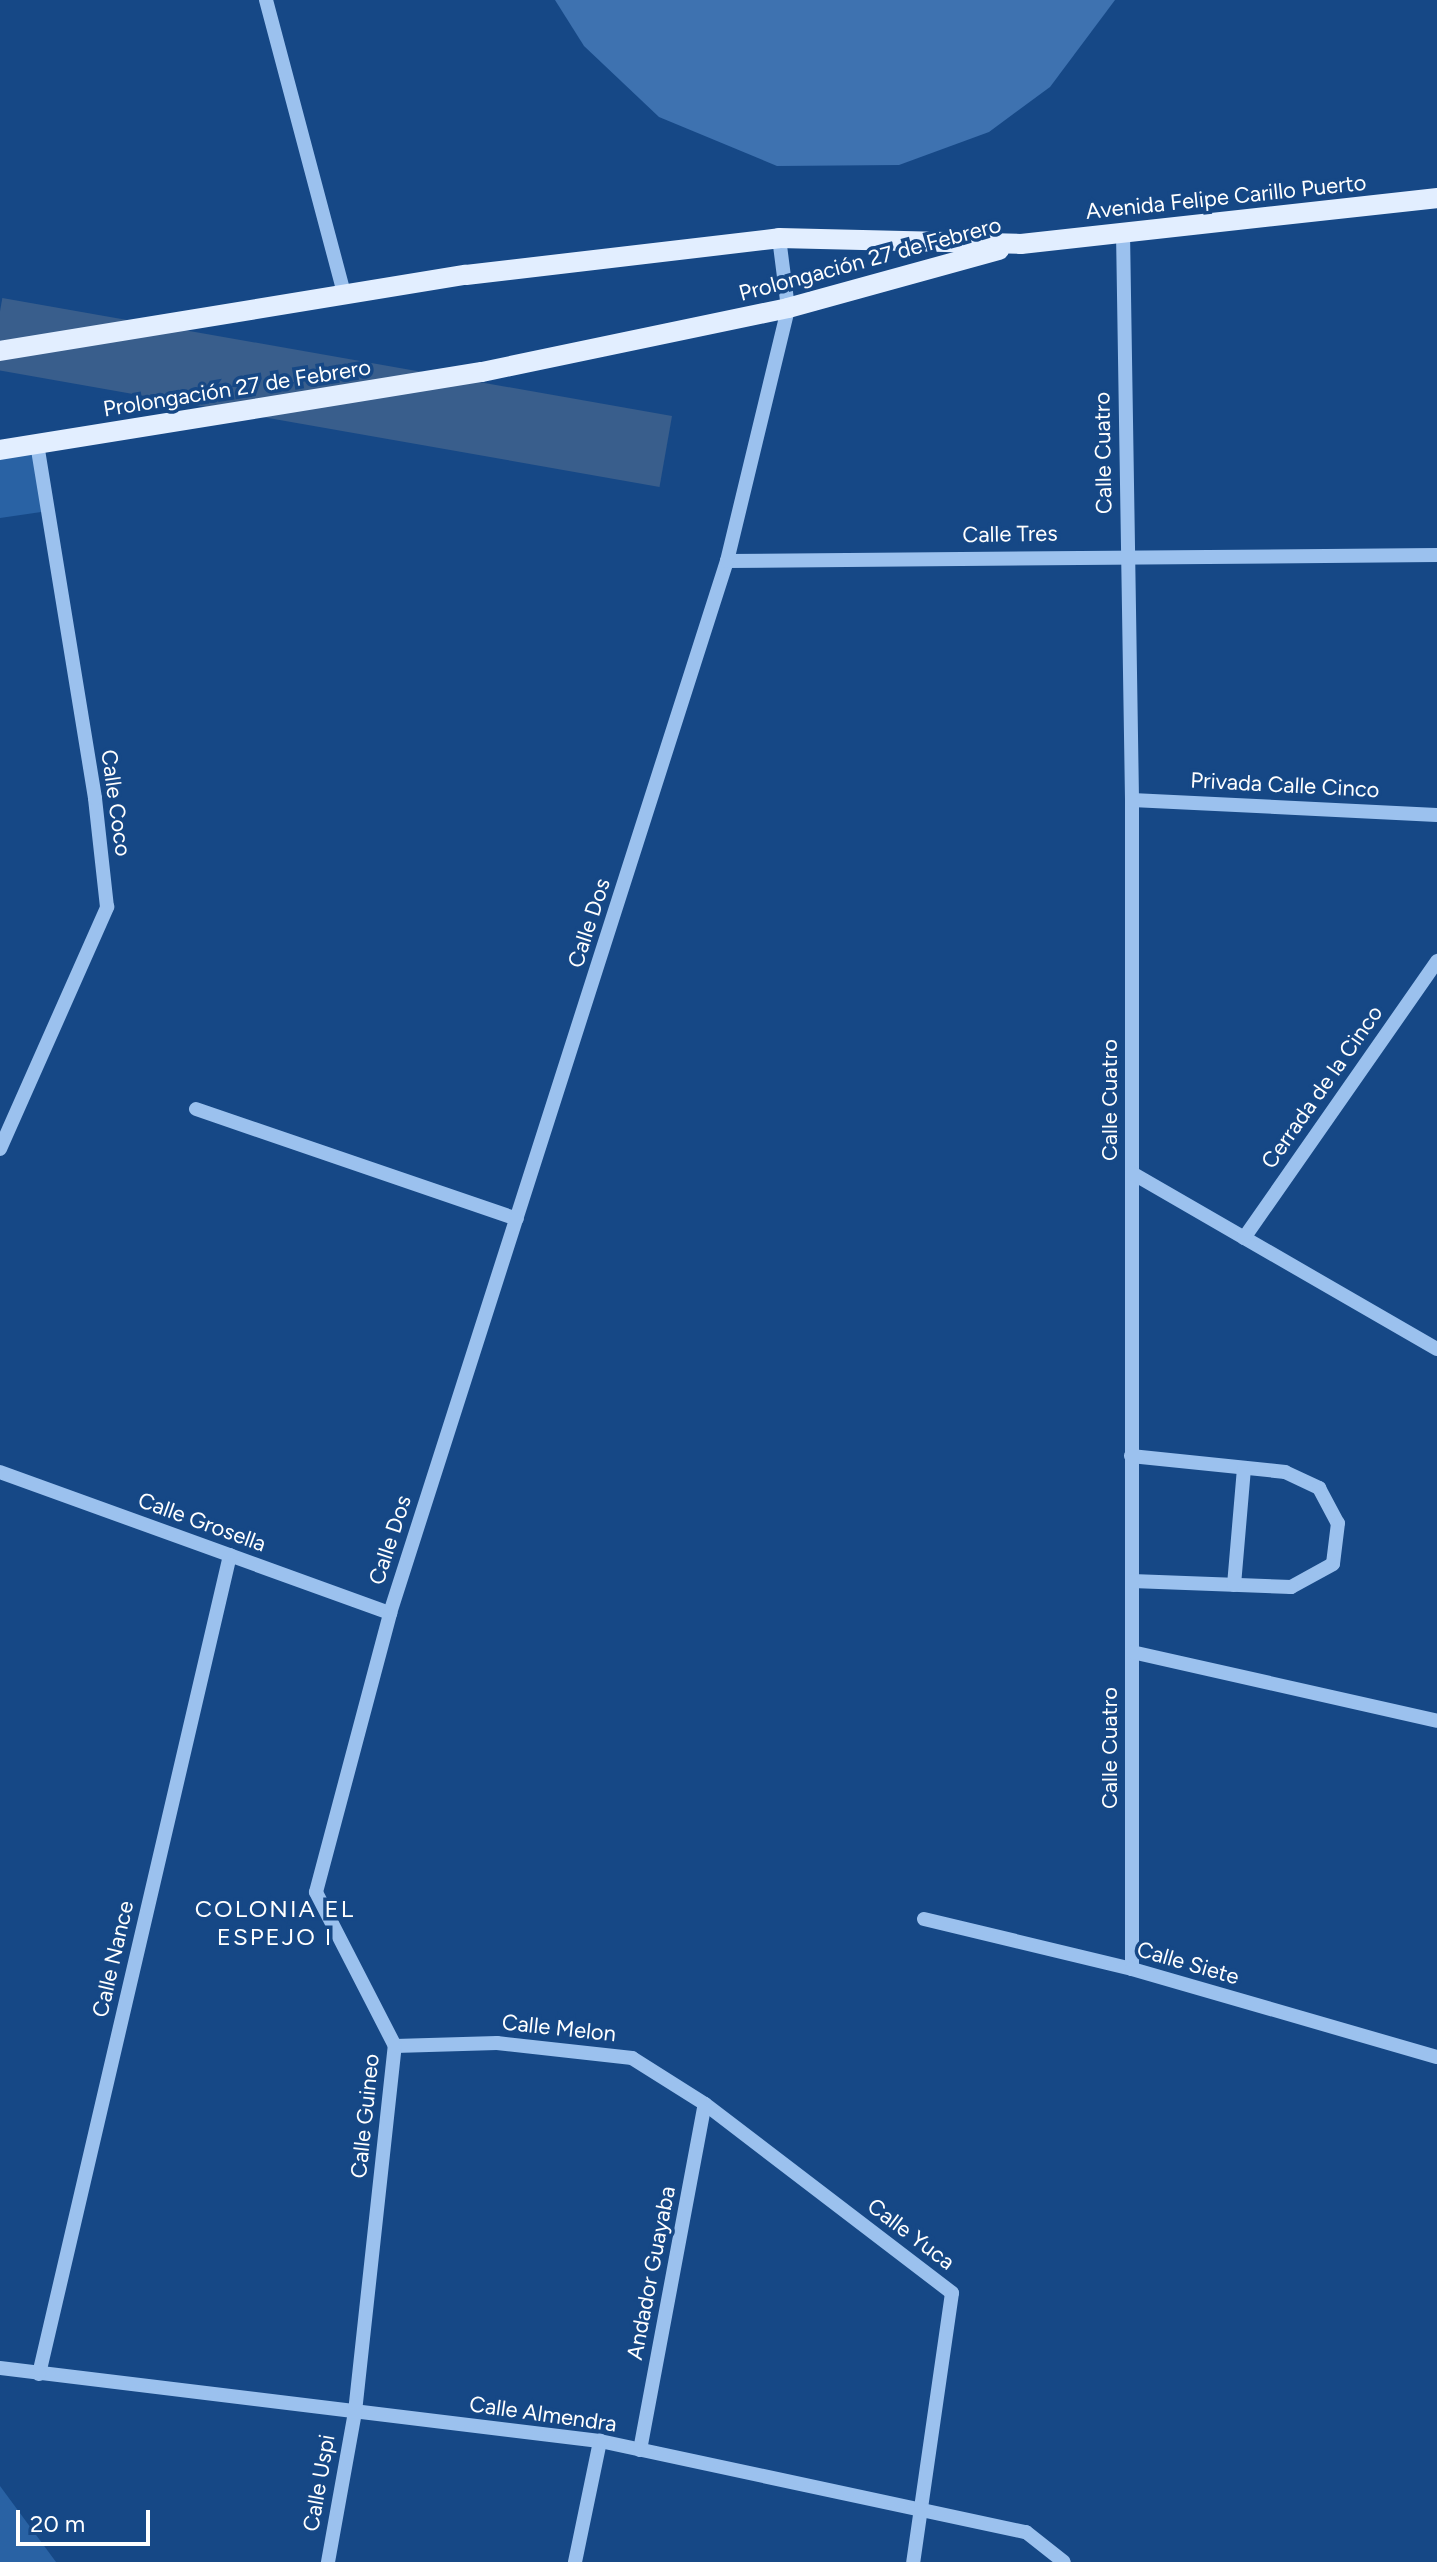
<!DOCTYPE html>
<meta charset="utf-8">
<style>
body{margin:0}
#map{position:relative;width:1437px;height:2562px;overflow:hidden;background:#164886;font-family:Figtree,sans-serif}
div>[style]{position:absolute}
.green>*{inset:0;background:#2962a4}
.water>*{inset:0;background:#395e8c;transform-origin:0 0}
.building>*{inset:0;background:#3e72b0}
.minor>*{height:14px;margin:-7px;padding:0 7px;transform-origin:7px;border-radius:7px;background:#9bc1ee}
.major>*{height:20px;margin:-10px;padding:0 10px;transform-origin:10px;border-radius:10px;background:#e2eeff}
span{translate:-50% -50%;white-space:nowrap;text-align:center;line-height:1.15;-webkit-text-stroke:7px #164886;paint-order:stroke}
.street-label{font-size:22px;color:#fff}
.neighbourhood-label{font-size:24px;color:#fff;letter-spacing:2px}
.scale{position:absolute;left:16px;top:2510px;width:134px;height:36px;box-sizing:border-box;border:4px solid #fff;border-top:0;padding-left:10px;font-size:24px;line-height:28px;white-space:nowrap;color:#fff;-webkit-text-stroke:6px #164886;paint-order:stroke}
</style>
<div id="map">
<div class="green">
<div style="clip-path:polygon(37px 444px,48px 511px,0 518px,0 450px)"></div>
<div style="clip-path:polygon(0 2486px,56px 2562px,0 2562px)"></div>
</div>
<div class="water">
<div style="left:672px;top:416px;width:72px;height:680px;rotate:100deg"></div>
</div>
<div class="building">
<div style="clip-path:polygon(555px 0,1115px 0,1050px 87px,989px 132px,899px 165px,777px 166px,659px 117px,584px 46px)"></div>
</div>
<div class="minor">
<div style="left:266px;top:0;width:304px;rotate:75.1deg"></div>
<div style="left:1123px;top:232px;width:568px;rotate:89.09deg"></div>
<div style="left:1132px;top:800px;width:1169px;rotate:90deg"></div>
<div style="left:727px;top:561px;width:710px;rotate:-0.48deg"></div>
<div style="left:1132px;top:800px;width:305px;rotate:2.8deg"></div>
<div style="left:196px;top:1109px;width:339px;rotate:18.9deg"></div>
<div style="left:0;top:1149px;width:265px;rotate:-66.1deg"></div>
<div style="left:107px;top:907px;width:110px;rotate:-96.3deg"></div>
<div style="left:95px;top:798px;width:359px;rotate:-99.3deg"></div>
<div style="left:1132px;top:1173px;width:352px;rotate:30deg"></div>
<div style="left:1244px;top:1238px;width:338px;rotate:-55.1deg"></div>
<div style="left:1131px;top:1456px;width:155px;rotate:5.9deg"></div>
<div style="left:1285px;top:1472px;width:38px;rotate:25deg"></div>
<div style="left:1319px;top:1488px;width:40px;rotate:62deg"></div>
<div style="left:1338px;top:1523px;width:41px;rotate:97deg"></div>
<div style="left:1333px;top:1564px;width:48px;rotate:151.3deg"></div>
<div style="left:1291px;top:1587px;width:159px;rotate:-177.8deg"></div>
<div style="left:0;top:1472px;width:415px;rotate:19.9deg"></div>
<div style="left:1234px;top:1585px;width:116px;rotate:-85.1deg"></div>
<div style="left:1132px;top:1652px;width:313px;rotate:12.7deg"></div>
<div style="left:924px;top:1919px;width:214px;rotate:13.5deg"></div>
<div style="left:1132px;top:1969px;width:317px;rotate:16.1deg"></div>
<div style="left:395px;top:2046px;width:102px;rotate:-1.7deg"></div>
<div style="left:497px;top:2043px;width:136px;rotate:6.3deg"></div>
<div style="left:632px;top:2058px;width:86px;rotate:32.2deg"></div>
<div style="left:705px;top:2104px;width:311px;rotate:37.4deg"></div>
<div style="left:952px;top:2293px;width:272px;rotate:98.2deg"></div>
<div style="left:0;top:2368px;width:604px;rotate:6.94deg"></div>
<div style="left:600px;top:2441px;width:436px;rotate:12.1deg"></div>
<div style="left:1026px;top:2532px;width:48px;rotate:38.3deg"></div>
<div style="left:39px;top:2374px;width:841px;rotate:-76.87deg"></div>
<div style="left:640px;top:2450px;width:352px;rotate:-79.4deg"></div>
<div style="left:328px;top:2562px;width:152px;rotate:-79.8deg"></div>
<div style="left:355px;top:2412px;width:368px;rotate:-83.8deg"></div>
<div style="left:395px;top:2046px;width:173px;rotate:-117.2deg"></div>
<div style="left:316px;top:1892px;width:289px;rotate:-75.1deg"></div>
<div style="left:390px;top:1613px;width:1105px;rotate:-72.24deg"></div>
<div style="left:727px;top:561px;width:260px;rotate:-76.4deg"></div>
<div style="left:788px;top:308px;width:71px;rotate:-97.3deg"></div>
<div style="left:575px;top:2562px;width:124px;rotate:-78.3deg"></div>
</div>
<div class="major">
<div style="left:0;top:351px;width:472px;rotate:-9.3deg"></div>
<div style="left:466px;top:275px;width:315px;rotate:-6.7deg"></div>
<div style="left:779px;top:238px;width:242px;rotate:1.4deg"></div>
<div style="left:1021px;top:244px;width:419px;rotate:-6.3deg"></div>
<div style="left:0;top:450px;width:488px;rotate:-9.2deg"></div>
<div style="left:482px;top:372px;width:313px;rotate:-11.8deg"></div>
<div style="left:788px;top:308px;width:219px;rotate:-15.4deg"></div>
</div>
<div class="street-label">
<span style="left:1226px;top:197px;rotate:-6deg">Avenida Felipe Carillo Puerto</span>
<span style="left:870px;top:259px;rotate:-15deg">Prolongación 27 de Febrero</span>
<span style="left:237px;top:388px;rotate:-9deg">Prolongación 27 de Febrero</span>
<span style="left:1103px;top:453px;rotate:-91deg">Calle Cuatro</span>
<span style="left:1010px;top:534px;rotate:-1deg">Calle Tres</span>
<span style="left:1285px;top:785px;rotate:3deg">Privada Calle Cinco</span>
<span style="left:116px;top:803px;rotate:82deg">Calle Coco</span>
<span style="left:589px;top:923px;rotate:-72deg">Calle Dos</span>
<span style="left:1322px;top:1087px;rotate:-55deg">Cerrada de la Cinco</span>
<span style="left:1110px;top:1100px;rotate:-90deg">Calle Cuatro</span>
<span style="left:202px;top:1522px;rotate:20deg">Calle Grosella</span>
<span style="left:390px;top:1540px;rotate:-72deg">Calle Dos</span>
<span style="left:1110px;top:1748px;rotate:-90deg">Calle Cuatro</span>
<span style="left:113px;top:1959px;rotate:-77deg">Calle Nance</span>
<span style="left:1188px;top:1963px;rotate:16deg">Calle Siete</span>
<span style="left:559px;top:2028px;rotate:6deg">Calle Melon</span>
<span style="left:365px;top:2116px;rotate:-84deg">Calle Guineo</span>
<span style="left:911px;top:2234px;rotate:37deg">Calle Yuca</span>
<span style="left:651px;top:2273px;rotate:-79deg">Andador Guayaba</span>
<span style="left:543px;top:2414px;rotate:8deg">Calle Almendra</span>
<span style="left:319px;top:2483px;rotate:-80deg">Calle Uspi</span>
</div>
<div class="neighbourhood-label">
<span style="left:275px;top:1923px">COLONIA EL<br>ESPEJO I</span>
</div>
<div class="scale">20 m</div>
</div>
